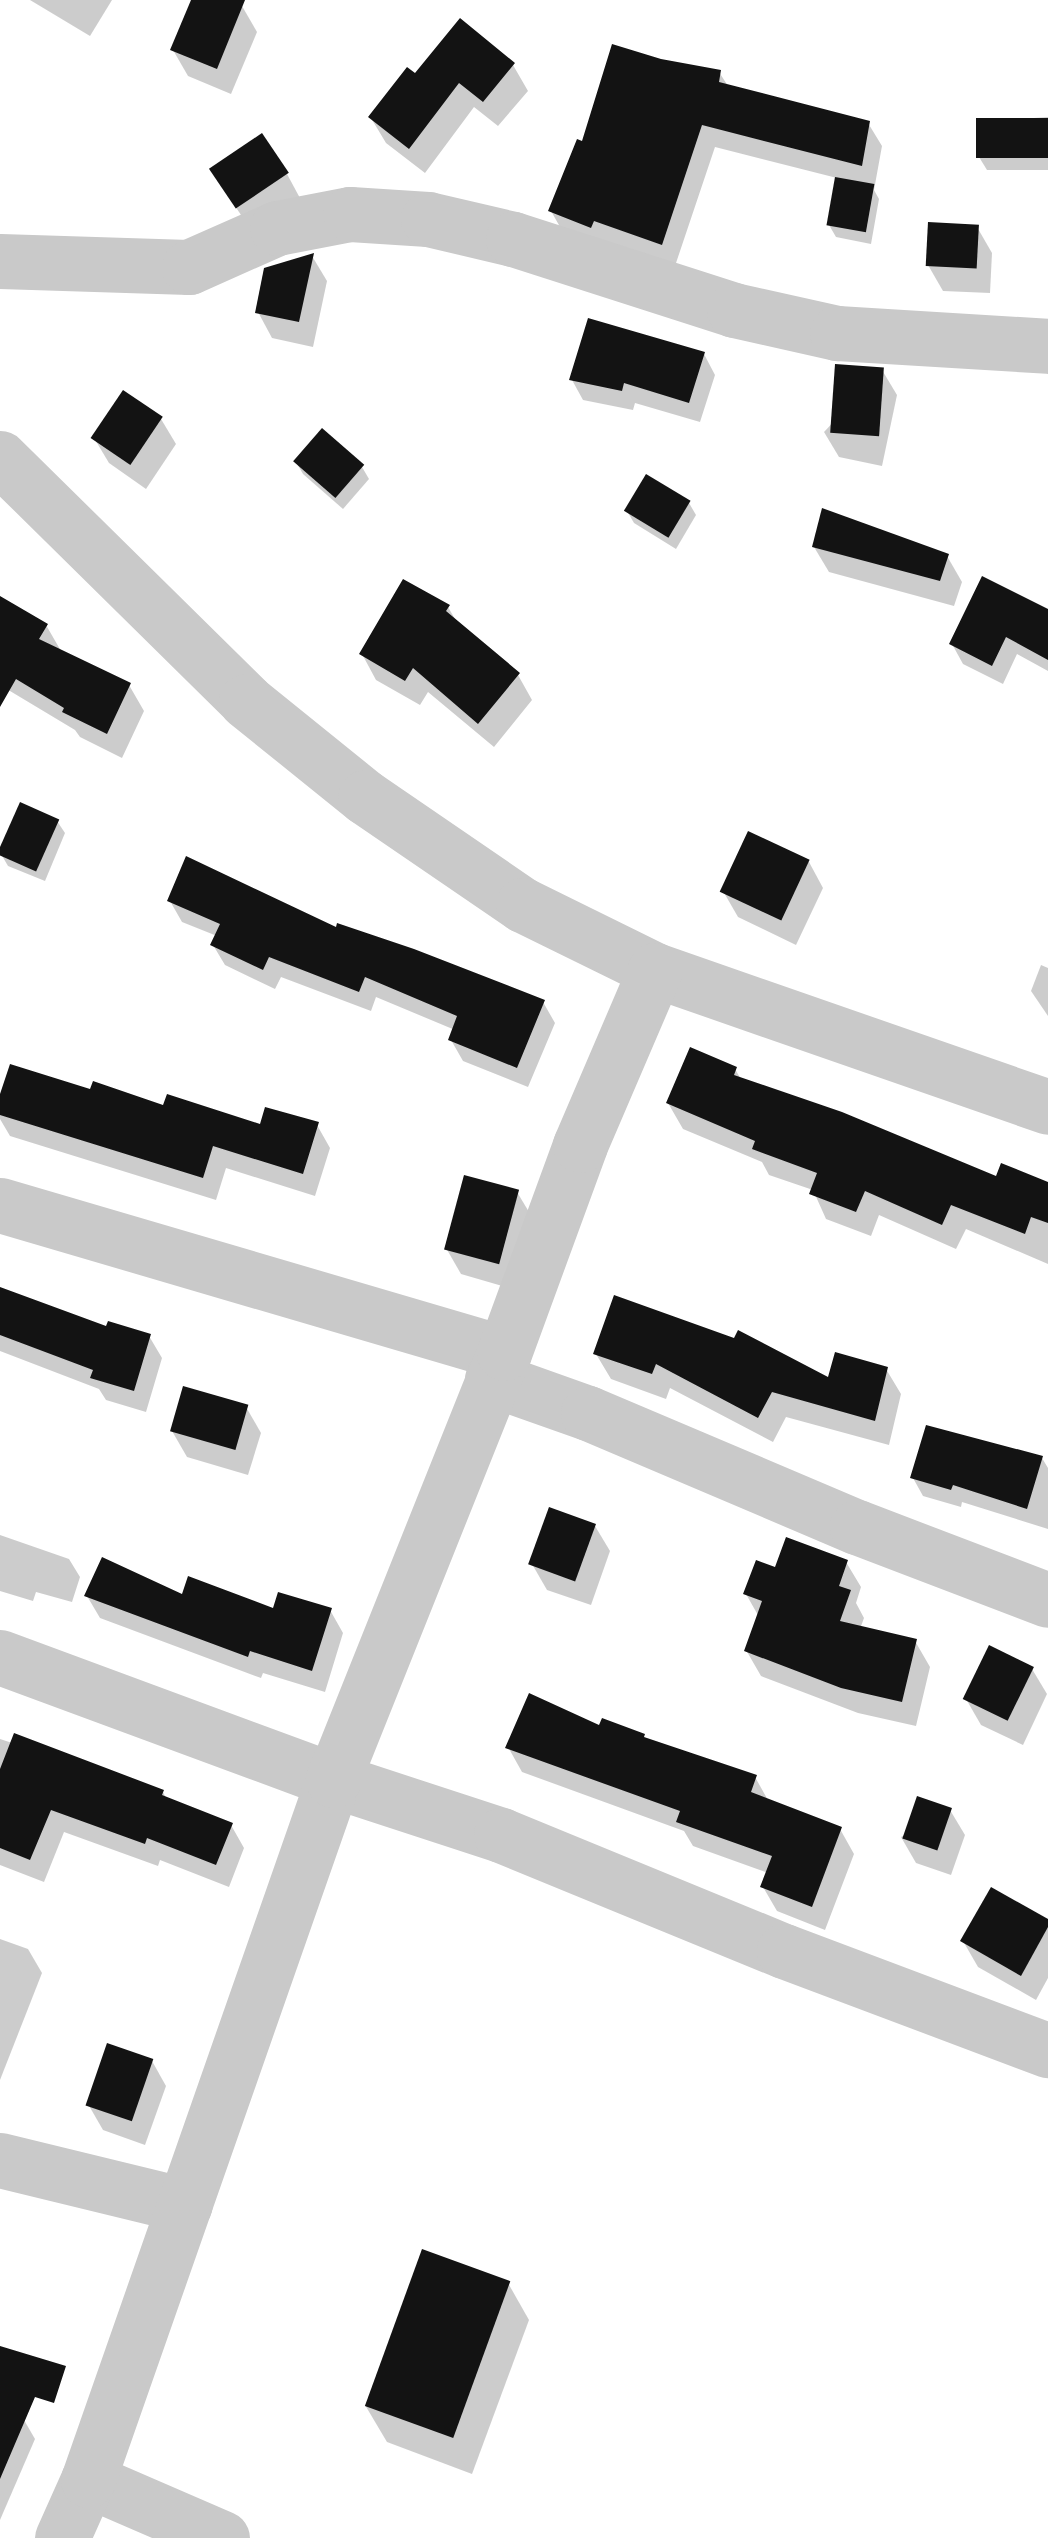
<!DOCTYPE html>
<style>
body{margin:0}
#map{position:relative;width:1048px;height:2538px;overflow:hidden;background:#fff;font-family:"Varela Round",sans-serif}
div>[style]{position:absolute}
.shadow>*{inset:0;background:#0003}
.building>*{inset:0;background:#131313;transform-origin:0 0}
.minor>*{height:55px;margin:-27.5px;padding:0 27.5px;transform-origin:27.5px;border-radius:27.5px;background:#c9c9c9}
span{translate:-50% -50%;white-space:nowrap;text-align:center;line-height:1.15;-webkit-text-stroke:10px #fff;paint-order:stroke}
</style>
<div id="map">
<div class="shadow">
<div style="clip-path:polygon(30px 0,112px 0,90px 36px)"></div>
<div style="clip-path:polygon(193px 0,227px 0,242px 6px,257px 32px,231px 94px,188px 76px,173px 50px)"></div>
<div style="clip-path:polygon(660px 62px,719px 72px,728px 86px,868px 123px,882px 146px,874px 190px,879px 199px,871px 244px,836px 237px,829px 225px,837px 178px,715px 147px,675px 266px,564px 234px,551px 211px,584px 144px)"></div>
<div style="clip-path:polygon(513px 65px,528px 91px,498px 126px,474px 107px,425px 173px,386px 143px,371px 118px,416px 77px)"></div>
<div style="clip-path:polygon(1048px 117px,1048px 170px,987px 170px,979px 157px,979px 122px)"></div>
<div style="clip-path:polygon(287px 174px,301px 200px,249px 227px,227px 194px)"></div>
<div style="clip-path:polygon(977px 227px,992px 253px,990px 293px,943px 291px,928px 265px)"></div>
<div style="clip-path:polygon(312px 256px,327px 281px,313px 347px,272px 338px,258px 312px)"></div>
<div style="clip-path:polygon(704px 354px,715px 375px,700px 422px,635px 403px,633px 410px,583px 400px,572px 380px)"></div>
<div style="clip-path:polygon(882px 370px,897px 395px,882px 466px,839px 457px,824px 432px)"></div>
<div style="clip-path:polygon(161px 419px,176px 444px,146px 489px,109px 463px,94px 438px)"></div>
<div style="clip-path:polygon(296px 462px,362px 467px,369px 479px,343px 509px,303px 474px)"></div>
<div style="clip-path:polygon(689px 503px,696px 515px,676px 549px,634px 523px,627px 511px)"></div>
<div style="clip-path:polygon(814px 547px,947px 556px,962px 582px,954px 606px,829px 572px)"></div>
<div style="clip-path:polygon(448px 607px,458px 624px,518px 675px,532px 700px,494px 747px,428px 692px,420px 705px,376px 680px,362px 654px)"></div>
<div style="clip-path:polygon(0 609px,46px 625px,61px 651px,129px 685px,144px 711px,122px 758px,80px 737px,75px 730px,0 685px)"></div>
<div style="clip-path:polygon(1048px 611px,1048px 671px,1017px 654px,1003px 684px,963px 664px,952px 644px)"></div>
<div style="clip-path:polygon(57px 821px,65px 833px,45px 881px,8px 866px,1px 854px)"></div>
<div style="clip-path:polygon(809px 862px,823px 888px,796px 945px,738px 917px,723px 891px)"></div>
<div style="clip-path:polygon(170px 901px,543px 1002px,555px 1023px,528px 1087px,463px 1061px,451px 1040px,455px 1030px,376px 997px,371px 1011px,281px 977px,275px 989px,225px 965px,213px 945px,217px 936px,182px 922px)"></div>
<div style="clip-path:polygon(1041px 965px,1048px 968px,1048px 1016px,1031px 991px)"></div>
<div style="clip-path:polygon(735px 1069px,742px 1081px,997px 1179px,1048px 1186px,1048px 1264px,966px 1229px,956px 1249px,879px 1215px,871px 1236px,826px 1219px,813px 1190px,769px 1175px,762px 1162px,683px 1129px,668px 1103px)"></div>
<div style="clip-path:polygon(91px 1093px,262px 1127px,317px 1125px,330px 1148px,315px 1196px,226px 1168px,216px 1200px,10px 1136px,0 1119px,0 1102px)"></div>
<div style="clip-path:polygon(517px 1192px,532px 1217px,513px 1289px,461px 1274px,446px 1248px)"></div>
<div style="clip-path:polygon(0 1290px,108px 1329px,149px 1336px,162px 1358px,146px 1412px,106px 1400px,99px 1389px,0 1351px)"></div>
<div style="clip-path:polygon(596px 1354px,829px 1381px,886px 1369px,901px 1394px,889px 1445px,786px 1417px,773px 1442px,670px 1388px,666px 1399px,611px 1379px)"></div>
<div style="clip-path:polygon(246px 1407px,261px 1433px,248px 1475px,187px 1457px,172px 1431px)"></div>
<div style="clip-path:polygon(1042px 1458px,1048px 1468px,1048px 1529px,962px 1502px,961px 1507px,923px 1496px,913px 1478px)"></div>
<div style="clip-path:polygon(595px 1526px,610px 1551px,591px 1605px,547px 1590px,532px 1564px)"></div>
<div style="clip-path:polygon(0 1535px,69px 1559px,80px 1577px,72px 1602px,36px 1592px,33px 1601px,0 1591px)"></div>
<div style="clip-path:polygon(846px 1562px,861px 1587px,856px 1603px,864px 1618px,860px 1629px,915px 1641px,930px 1667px,916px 1726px,858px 1713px,761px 1676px,746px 1650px,759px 1617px,746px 1594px,776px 1570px)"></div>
<div style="clip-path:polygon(87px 1596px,183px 1598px,275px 1611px,330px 1610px,343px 1633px,325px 1692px,263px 1673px,261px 1678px,100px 1618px)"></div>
<div style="clip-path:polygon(1032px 1669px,1047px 1694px,1023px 1745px,981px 1725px,966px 1699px)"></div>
<div style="clip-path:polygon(600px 1729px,643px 1736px,646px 1741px,755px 1777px,769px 1802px,840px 1829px,854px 1854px,825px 1930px,777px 1911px,763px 1887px,768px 1873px,693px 1846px,684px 1831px,522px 1772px,508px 1747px)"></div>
<div style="clip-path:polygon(0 1739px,163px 1792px,167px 1800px,231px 1825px,244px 1848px,229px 1887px,160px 1860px,158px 1866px,64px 1832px,44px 1882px,0 1865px)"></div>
<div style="clip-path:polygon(950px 1810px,965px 1835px,951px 1875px,916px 1863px,901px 1837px)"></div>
<div style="clip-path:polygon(1048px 1921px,1048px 1978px,1036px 2000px,978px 1967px,963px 1941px)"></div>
<div style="clip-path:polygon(0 1939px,28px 1949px,42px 1973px,0 2080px)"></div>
<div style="clip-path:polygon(152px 2061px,166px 2086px,145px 2145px,103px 2130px,88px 2104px)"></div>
<div style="clip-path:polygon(508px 2283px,529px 2320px,472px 2474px,387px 2442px,365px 2405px)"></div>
<div style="clip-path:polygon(0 2412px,24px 2420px,35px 2439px,0 2520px)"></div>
</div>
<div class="building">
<div style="clip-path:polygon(191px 0,245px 0,217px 69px,170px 50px)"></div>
<div style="clip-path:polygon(460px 18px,515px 63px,483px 102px,459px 83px,409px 149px,368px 117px,407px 67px,415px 73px)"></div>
<div style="clip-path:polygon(612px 44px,661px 59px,721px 70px,719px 82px,870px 121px,862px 166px,702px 125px,662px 245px,594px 221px,591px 228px,548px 211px,577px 139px,582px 141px)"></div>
<div style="left:1048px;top:118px;width:40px;height:72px;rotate:90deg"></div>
<div style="left:262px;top:133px;width:48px;height:64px;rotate:56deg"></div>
<div style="left:835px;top:177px;width:40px;height:49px;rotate:10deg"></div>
<div style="left:928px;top:222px;width:51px;height:44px;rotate:3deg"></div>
<div style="clip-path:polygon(314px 253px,299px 322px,255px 313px,264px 268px)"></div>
<div style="clip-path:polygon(588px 318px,705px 352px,689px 403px,624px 383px,622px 391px,569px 380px)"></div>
<div style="left:835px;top:364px;width:49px;height:69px;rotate:4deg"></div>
<div style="left:123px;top:390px;width:48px;height:58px;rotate:34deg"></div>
<div style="left:322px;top:428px;width:56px;height:44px;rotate:41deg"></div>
<div style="left:646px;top:474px;width:52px;height:43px;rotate:31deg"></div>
<div style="clip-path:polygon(822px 508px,949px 554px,940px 581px,812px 547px)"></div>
<div style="clip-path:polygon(982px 576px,1048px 609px,1048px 660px,1006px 637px,992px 666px,949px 644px)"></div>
<div style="clip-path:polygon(403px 579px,450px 605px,446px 611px,520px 673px,478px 724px,413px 668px,405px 681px,359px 654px)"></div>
<div style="clip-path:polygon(0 596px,48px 624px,39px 639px,131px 683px,107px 734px,62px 712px,64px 708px,16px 679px,0 707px)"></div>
<div style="left:20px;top:802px;width:43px;height:57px;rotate:24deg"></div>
<div style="left:748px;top:831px;width:68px;height:67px;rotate:25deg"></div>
<div style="clip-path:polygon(186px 856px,336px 927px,337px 923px,414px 949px,545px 1000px,517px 1068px,448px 1040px,457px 1016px,365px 977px,359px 992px,269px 957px,263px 970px,210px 945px,220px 924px,167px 901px)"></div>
<div style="clip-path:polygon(690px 1047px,737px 1067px,734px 1075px,842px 1112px,996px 1176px,1001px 1163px,1048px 1182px,1048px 1223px,1031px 1217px,1025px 1234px,951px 1205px,942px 1225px,865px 1191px,856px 1212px,809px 1194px,817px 1173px,752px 1149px,755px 1141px,666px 1103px)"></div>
<div style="clip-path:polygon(10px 1064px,90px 1089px,93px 1081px,163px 1105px,167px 1094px,260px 1124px,265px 1107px,319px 1122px,303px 1174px,213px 1146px,203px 1178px,0 1115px,0 1094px)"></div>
<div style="left:464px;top:1175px;width:57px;height:77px;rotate:15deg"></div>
<div style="clip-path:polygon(0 1287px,106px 1326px,108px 1321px,151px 1334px,134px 1391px,90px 1378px,93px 1370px,0 1335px)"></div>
<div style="clip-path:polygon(614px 1295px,734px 1338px,738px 1330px,828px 1377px,835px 1352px,888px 1367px,875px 1421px,772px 1392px,758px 1418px,656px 1364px,652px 1374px,593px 1354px)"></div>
<div style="left:183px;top:1386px;width:68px;height:47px;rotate:16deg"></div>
<div style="clip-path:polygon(926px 1425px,1043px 1456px,1027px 1509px,953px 1485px,951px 1490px,910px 1478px)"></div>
<div style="left:549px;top:1507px;width:50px;height:61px;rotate:20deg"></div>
<div style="clip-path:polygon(786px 1537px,848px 1560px,839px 1586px,851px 1590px,840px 1621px,917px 1639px,902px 1702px,841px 1688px,744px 1651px,762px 1601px,743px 1594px,756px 1560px,775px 1567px)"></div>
<div style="clip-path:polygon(102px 1557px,182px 1594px,188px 1576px,273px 1608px,278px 1592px,332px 1608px,312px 1671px,250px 1651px,248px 1657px,84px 1596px)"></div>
<div style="left:989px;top:1645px;width:50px;height:60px;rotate:26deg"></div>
<div style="clip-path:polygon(529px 1693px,599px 1725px,602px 1718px,645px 1734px,644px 1737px,757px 1775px,751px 1792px,842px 1827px,812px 1907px,760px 1887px,772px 1856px,676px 1822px,680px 1811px,505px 1748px)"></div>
<div style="clip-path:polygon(14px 1733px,164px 1790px,162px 1795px,233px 1823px,216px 1865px,147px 1838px,145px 1844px,51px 1810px,30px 1860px,0 1848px,0 1769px)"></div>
<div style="left:917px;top:1796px;width:37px;height:45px;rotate:19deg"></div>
<div style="clip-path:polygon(991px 1887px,1048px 1919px,1048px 1927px,1021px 1976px,960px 1941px)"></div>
<div style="left:107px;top:2043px;width:49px;height:66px;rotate:19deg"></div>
<div style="left:422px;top:2249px;width:94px;height:167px;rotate:20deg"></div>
<div style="clip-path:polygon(0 2346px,66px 2366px,54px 2403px,35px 2397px,0 2479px)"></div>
</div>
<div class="minor">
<div style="left:0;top:261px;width:189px;rotate:1.8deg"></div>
<div style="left:189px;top:267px;width:96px;rotate:-23.9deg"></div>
<div style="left:277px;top:228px;width:74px;rotate:-10.9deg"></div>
<div style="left:350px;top:214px;width:78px;rotate:3.7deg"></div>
<div style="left:428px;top:219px;width:87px;rotate:13.2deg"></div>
<div style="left:513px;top:239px;width:232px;rotate:17.8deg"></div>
<div style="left:734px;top:310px;width:106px;rotate:12.6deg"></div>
<div style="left:837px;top:333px;width:211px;rotate:3.5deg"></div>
<div style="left:0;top:458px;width:346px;rotate:44.6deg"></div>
<div style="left:246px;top:701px;width:153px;rotate:38.9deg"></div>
<div style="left:365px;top:797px;width:191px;rotate:34.4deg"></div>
<div style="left:523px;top:905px;width:147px;rotate:26.2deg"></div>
<div style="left:655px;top:970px;width:416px;rotate:19.2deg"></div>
<div style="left:0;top:1205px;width:525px;rotate:16.36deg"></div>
<div style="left:492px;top:1379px;width:102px;rotate:19.5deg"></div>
<div style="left:588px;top:1413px;width:292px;rotate:23deg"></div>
<div style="left:857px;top:1527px;width:204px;rotate:20.9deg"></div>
<div style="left:0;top:1657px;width:355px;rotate:20.3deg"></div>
<div style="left:333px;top:1780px;width:177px;rotate:18.1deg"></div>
<div style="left:501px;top:1835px;width:306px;rotate:22.3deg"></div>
<div style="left:784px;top:1951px;width:282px;rotate:20.6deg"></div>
<div style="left:0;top:2160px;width:190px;rotate:13.7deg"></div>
<div style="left:88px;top:2480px;width:146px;rotate:23.4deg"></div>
<div style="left:62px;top:2538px;width:64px;rotate:-65.9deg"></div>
<div style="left:88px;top:2480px;width:742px;rotate:-70.71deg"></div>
<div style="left:333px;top:1780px;width:460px;rotate:-68.2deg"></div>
<div style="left:504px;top:1353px;width:221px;rotate:-69.9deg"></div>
<div style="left:580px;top:1145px;width:190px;rotate:-66.8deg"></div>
</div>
</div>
